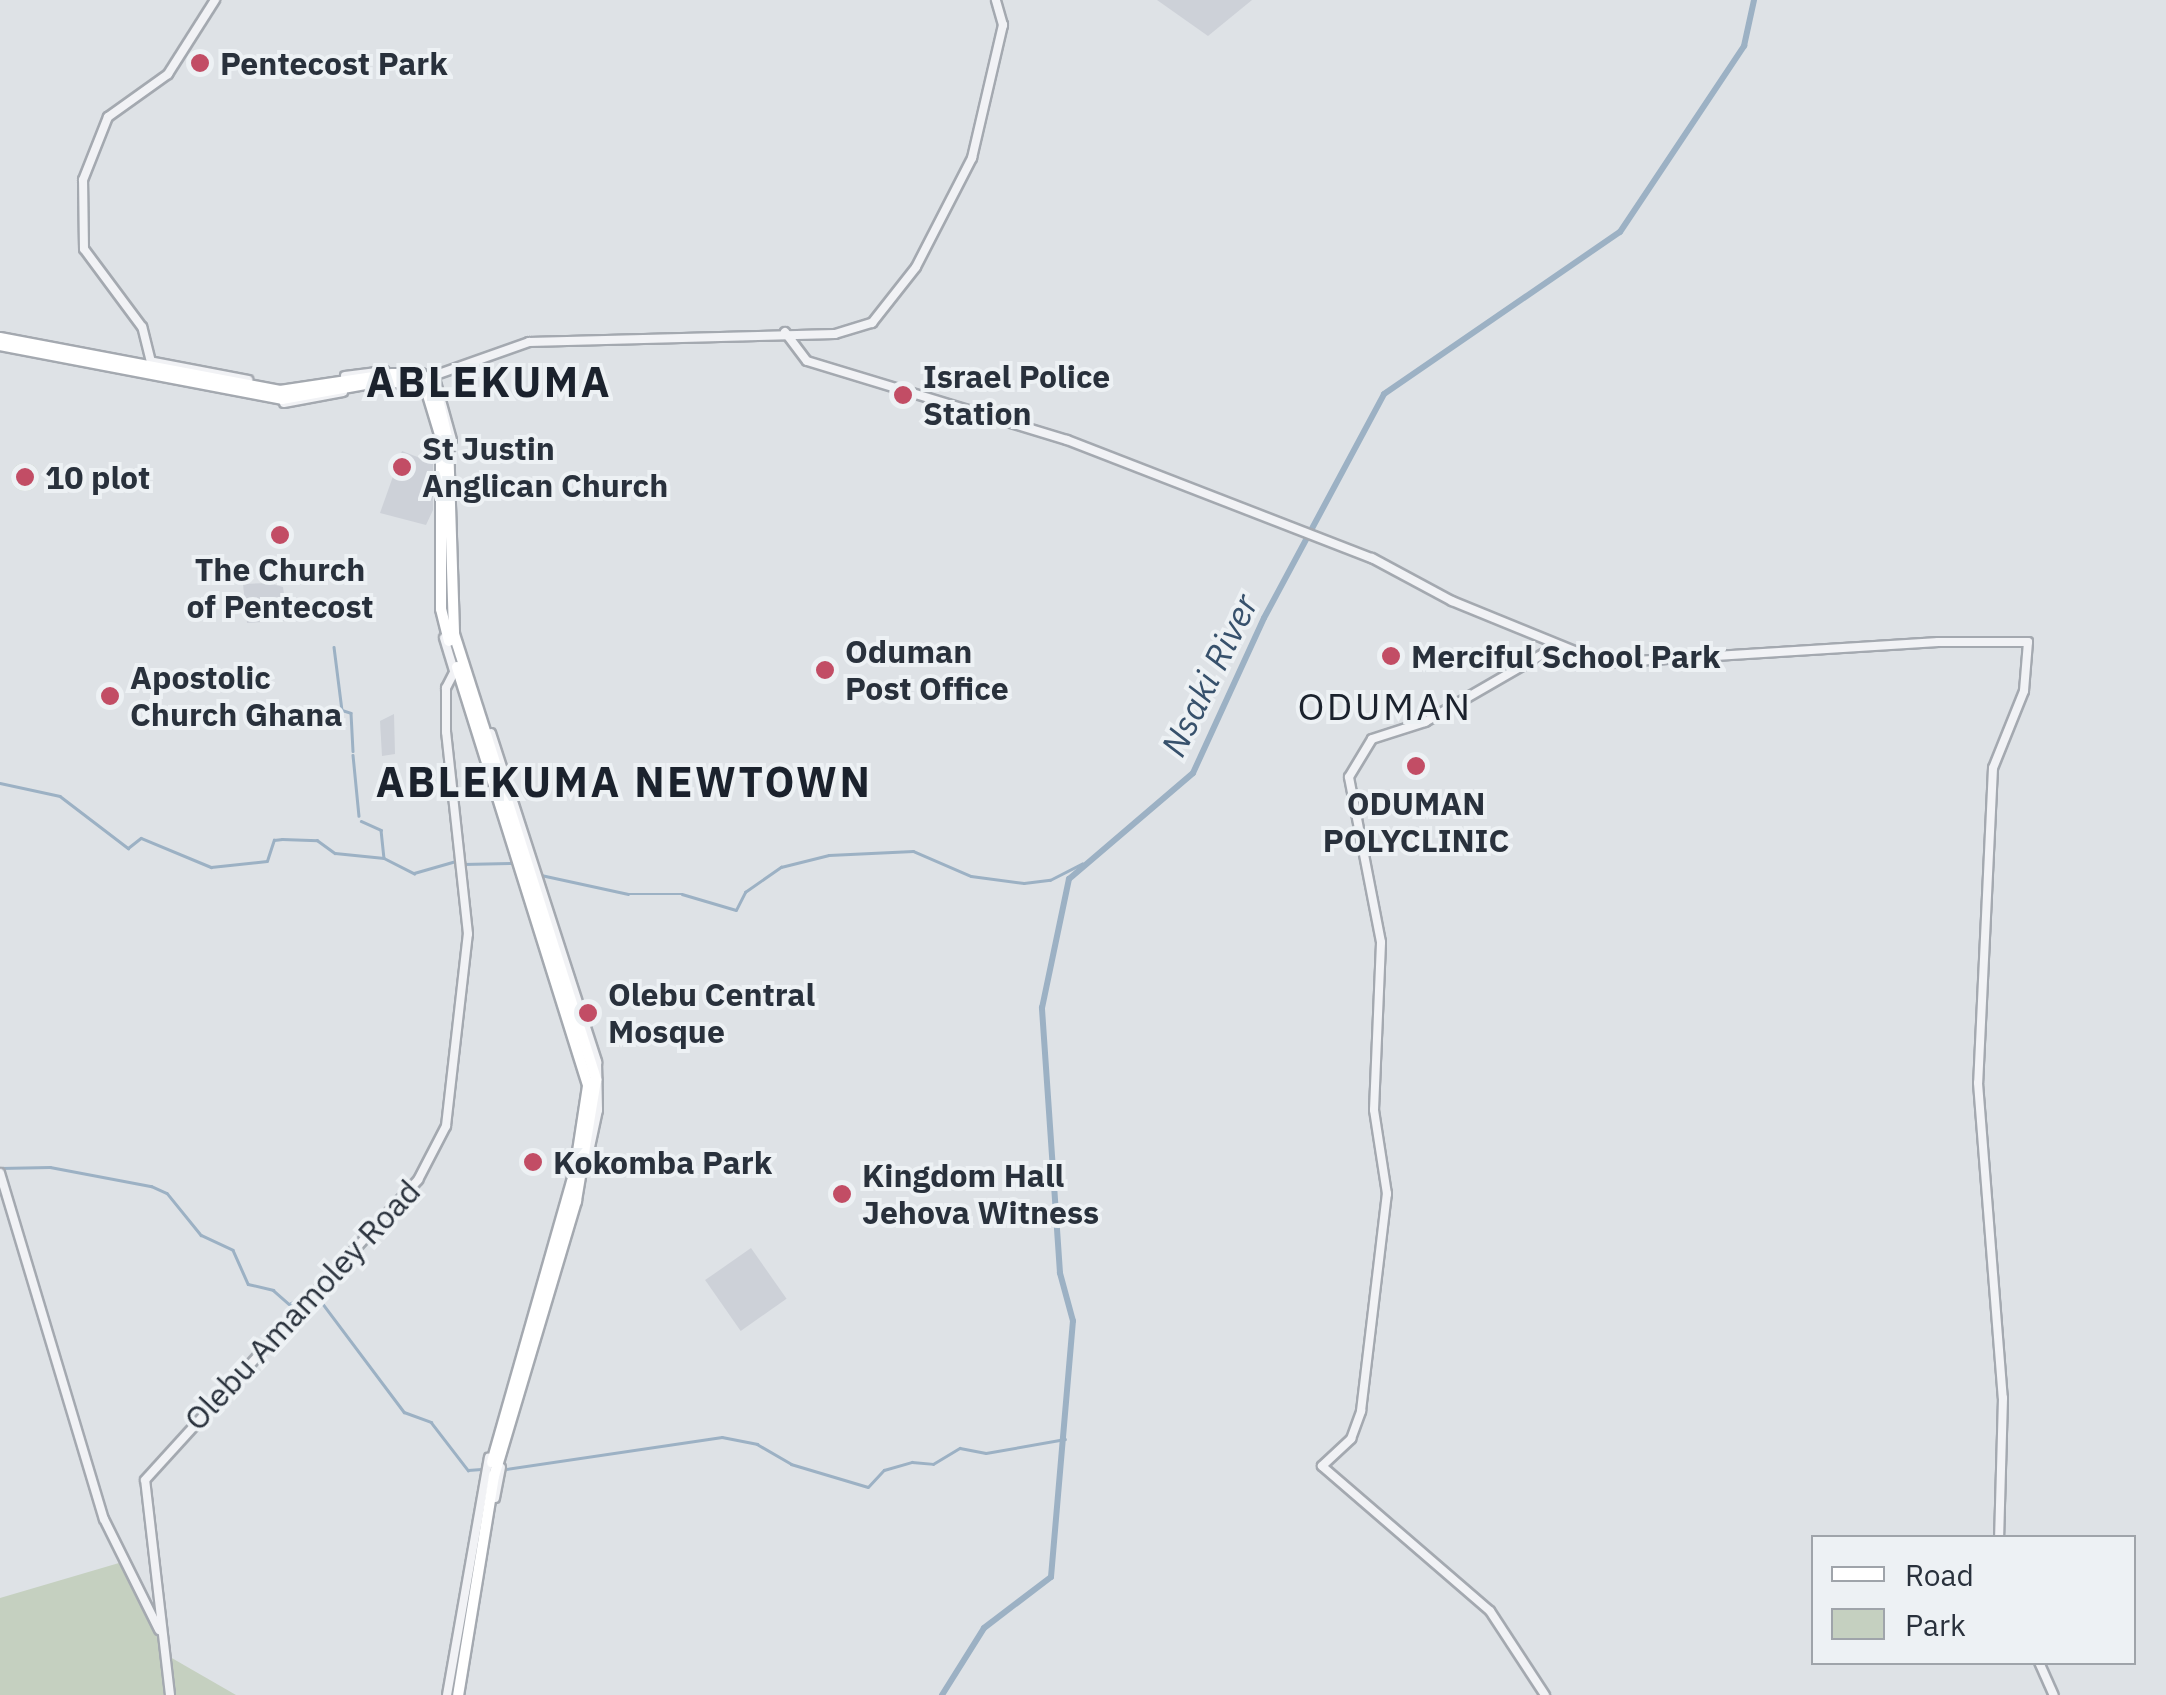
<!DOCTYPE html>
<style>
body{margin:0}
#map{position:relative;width:2166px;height:1695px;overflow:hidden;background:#dee2e6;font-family:"IBM Plex Sans",sans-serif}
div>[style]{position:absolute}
.built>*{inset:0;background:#cdd1d8;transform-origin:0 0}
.green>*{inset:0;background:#c5d0c0}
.round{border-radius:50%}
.stream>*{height:2.5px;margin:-1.25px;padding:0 1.25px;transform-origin:1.25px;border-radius:1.25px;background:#9cb1c4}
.river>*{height:6px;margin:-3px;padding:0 3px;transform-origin:3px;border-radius:3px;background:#9cb1c4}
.roads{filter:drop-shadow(2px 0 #a4a9b0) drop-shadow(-2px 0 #a4a9b0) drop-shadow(0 2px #a4a9b0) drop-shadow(0 -2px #a4a9b0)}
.tertiary>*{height:8px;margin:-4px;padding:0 4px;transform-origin:4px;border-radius:4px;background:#f1f2f5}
.primary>*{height:10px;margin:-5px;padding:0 5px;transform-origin:5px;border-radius:5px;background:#fff}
.dots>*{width:28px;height:28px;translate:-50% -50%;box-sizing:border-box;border:5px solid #edf1f4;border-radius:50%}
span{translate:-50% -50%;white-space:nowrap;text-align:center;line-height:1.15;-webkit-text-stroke:8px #edf1f4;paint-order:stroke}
.poi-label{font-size:32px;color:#29313c;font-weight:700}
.left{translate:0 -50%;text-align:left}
.street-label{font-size:32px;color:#29313c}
.water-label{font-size:35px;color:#37516c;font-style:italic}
.quarter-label{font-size:38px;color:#1b222d;letter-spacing:2.5px}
.district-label{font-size:42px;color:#1b222d;font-weight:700;letter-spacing:2.5px}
.legend{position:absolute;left:1811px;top:1535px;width:325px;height:130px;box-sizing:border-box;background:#edf1f4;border:2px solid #9fa4aa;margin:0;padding:12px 18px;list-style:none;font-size:30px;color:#29313c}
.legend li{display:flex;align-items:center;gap:20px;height:50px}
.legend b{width:50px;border:2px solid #9fa4aa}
</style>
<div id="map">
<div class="built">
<div style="clip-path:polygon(1157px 0,1252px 0,1208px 36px)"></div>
<div style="clip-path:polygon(402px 451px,433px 463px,433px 510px,426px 525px,380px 513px)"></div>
<div style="clip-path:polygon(269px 583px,283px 587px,286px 607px,298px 605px,300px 620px,247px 623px,243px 584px)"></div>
<div style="clip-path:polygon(394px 714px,395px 754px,382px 756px,380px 721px)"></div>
<div style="left:751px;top:1248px;width:62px;height:56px;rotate:55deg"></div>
</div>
<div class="green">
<div class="round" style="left:11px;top:463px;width:28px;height:28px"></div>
<div style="clip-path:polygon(119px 1563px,158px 1636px,167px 1695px,0 1695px,0 1598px)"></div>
<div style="clip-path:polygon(170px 1657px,236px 1695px,175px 1695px)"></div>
</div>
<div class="stream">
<div style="left:334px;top:647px;width:64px;rotate:82.8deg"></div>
<div style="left:342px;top:710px;width:9px;rotate:18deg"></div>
<div style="left:351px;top:713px;width:38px;rotate:87deg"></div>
<div style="left:353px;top:755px;width:61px;rotate:84.4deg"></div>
<div style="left:0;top:783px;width:61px;rotate:12.2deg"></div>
<div style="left:60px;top:796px;width:86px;rotate:37.4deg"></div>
<div style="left:128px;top:848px;width:16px;rotate:-38deg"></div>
<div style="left:141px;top:838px;width:76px;rotate:22.5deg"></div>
<div style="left:211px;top:867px;width:56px;rotate:-6.1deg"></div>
<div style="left:267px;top:861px;width:22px;rotate:-72deg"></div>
<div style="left:274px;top:840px;width:8px;rotate:-7deg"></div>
<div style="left:282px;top:839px;width:35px;rotate:2deg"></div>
<div style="left:317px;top:840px;width:22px;rotate:36deg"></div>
<div style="left:335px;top:853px;width:49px;rotate:5.8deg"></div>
<div style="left:384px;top:858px;width:34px;rotate:27deg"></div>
<div style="left:414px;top:873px;width:44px;rotate:-15.9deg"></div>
<div style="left:361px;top:821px;width:22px;rotate:24deg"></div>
<div style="left:381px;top:830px;width:27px;rotate:84deg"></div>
<div style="left:463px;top:864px;width:49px;rotate:-1.2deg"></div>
<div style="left:541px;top:875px;width:89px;rotate:12.3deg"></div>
<div style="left:628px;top:894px;width:54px"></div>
<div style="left:682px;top:894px;width:56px;rotate:16.5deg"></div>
<div style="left:736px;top:910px;width:20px;rotate:-63deg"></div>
<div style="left:745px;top:892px;width:44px;rotate:-34.8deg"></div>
<div style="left:781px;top:867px;width:49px;rotate:-14deg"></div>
<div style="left:829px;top:855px;width:84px;rotate:-2.7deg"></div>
<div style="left:913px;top:851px;width:63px;rotate:23.3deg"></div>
<div style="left:971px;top:876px;width:53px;rotate:7.5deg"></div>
<div style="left:1024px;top:883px;width:26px;rotate:-7deg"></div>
<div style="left:1050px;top:880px;width:36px;rotate:-27deg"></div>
<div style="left:0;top:1168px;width:50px;rotate:-1.1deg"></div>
<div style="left:50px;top:1167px;width:103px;rotate:10.7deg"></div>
<div style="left:151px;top:1186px;width:17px;rotate:24deg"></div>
<div style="left:167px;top:1193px;width:54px;rotate:51deg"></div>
<div style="left:201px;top:1235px;width:35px;rotate:25deg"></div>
<div style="left:233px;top:1250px;width:37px;rotate:66deg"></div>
<div style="left:248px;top:1284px;width:26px;rotate:13deg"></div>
<div style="left:273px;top:1290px;width:21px;rotate:41deg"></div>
<div style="left:289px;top:1304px;width:25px;rotate:-27deg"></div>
<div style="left:317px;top:1296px;width:145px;rotate:53.1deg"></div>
<div style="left:404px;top:1412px;width:29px;rotate:20deg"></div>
<div style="left:431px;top:1422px;width:61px;rotate:52.4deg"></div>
<div style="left:468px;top:1470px;width:13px;rotate:-4deg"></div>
<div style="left:506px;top:1469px;width:218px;rotate:-8.4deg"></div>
<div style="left:722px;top:1437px;width:36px;rotate:11deg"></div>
<div style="left:757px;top:1444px;width:39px;rotate:30deg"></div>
<div style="left:791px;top:1464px;width:80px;rotate:16.6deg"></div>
<div style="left:868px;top:1487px;width:23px;rotate:-47deg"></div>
<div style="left:884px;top:1470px;width:29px;rotate:-16deg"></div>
<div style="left:912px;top:1462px;width:21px;rotate:5deg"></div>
<div style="left:933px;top:1464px;width:31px;rotate:-31deg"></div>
<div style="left:960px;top:1448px;width:26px;rotate:11deg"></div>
<div style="left:986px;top:1453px;width:80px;rotate:-10deg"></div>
</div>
<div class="river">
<div style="left:942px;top:1695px;width:79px;rotate:-57.9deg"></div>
<div style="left:984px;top:1628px;width:84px;rotate:-37.3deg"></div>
<div style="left:1051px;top:1577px;width:257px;rotate:-85.1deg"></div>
<div style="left:1073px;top:1321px;width:50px;rotate:-105.2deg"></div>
<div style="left:1060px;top:1273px;width:266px;rotate:-93.9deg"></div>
<div style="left:1042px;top:1008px;width:132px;rotate:-78.2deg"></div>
<div style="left:1069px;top:879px;width:163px;rotate:-40.5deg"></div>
<div style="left:1193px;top:773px;width:170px;rotate:-65.4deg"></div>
<div style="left:1264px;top:618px;width:254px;rotate:-61.8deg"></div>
<div style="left:1384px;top:394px;width:286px;rotate:-34.5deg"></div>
<div style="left:1620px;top:232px;width:224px;rotate:-56.3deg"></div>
<div style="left:1744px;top:46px;width:47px;rotate:-77.7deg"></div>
</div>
<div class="roads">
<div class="tertiary">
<div style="left:785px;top:332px;width:36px;rotate:53deg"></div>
<div style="left:807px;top:361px;width:272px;rotate:16.9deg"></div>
<div style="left:1067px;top:440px;width:327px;rotate:21.2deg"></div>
<div style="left:1372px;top:558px;width:91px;rotate:28.3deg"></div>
<div style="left:1452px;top:601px;width:164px;rotate:22.2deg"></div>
<div style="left:1604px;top:663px;width:335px;rotate:-3.6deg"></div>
<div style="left:1938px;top:642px;width:90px"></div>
<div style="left:2028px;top:642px;width:49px;rotate:94.7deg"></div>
<div style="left:2024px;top:691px;width:83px;rotate:111.9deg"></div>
<div style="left:1993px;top:768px;width:315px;rotate:92.7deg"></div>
<div style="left:1978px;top:1083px;width:316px;rotate:85.5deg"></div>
<div style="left:2003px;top:1398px;width:140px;rotate:91.6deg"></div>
<div style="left:151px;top:362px;width:36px;rotate:-104deg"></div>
<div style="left:142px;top:327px;width:97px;rotate:-126.6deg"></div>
<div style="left:84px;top:249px;width:69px;rotate:-90.8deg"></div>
<div style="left:83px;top:180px;width:68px;rotate:-68.4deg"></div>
<div style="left:108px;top:117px;width:74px;rotate:-35.6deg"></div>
<div style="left:168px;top:74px;width:88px;rotate:-57.6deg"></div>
<div style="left:154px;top:362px;width:96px;rotate:10.8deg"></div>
<div style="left:434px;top:375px;width:67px;rotate:74.5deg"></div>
<div style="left:345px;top:376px;width:40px;rotate:-7.1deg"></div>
<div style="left:433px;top:376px;width:102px;rotate:-19.5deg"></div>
<div style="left:529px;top:342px;width:306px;rotate:-1.5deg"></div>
<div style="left:835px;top:334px;width:39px;rotate:-17deg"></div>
<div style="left:872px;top:323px;width:71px;rotate:-51.8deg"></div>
<div style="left:916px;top:267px;width:123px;rotate:-62.8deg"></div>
<div style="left:972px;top:158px;width:137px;rotate:-76.9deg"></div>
<div style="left:1003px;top:25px;width:26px;rotate:-106deg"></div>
<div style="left:284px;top:403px;width:60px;rotate:-10.6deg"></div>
<div style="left:444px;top:638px;width:37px;rotate:73deg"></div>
<div style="left:491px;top:733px;width:346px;rotate:72.1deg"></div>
<div style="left:597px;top:1062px;width:48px;rotate:88.8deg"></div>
<div style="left:598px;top:1110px;width:57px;rotate:102.1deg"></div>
<div style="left:0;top:1173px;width:361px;rotate:73.3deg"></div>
<div style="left:104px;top:1519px;width:124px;rotate:63.6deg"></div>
<div style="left:495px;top:1498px;width:31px;rotate:-79deg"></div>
<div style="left:2039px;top:1662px;width:36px;rotate:66deg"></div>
<div style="left:170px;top:1695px;width:216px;rotate:-96.6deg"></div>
<div style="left:145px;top:1480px;width:406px;rotate:-47.7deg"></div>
<div style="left:418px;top:1180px;width:61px;rotate:-62.6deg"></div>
<div style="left:446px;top:1126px;width:193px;rotate:-83.5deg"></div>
<div style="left:468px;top:934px;width:203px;rotate:-96.2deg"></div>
<div style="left:446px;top:732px;width:44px;rotate:-90deg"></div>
<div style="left:446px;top:688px;width:18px;rotate:-63deg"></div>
<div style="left:447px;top:1695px;width:241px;rotate:-80deg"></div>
<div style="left:1545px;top:1695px;width:100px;rotate:-123.2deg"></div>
<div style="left:1490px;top:1611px;width:222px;rotate:-139.2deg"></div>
<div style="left:1322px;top:1466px;width:40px;rotate:-43deg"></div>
<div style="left:1351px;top:1439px;width:30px;rotate:-70deg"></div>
<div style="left:1361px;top:1411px;width:219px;rotate:-83.2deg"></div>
<div style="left:1387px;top:1194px;width:85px;rotate:-98.8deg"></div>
<div style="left:1374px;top:1110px;width:168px;rotate:-87.6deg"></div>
<div style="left:1381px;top:942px;width:168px;rotate:-101deg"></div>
<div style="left:1349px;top:777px;width:44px;rotate:-58.8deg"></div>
<div style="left:1372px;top:739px;width:56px;rotate:-17.8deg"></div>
<div style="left:1425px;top:722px;width:150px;rotate:-30deg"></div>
</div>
<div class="primary">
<div style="left:0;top:338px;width:285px;rotate:10.7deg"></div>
<div style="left:280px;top:391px;width:113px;rotate:-8.6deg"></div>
<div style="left:392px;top:374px;width:29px"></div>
<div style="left:421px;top:374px;width:19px;rotate:43deg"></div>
<div style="left:435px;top:387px;width:56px;rotate:76.5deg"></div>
<div style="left:448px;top:441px;width:193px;rotate:88.2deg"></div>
<div style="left:454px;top:634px;width:468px;rotate:72.3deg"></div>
<div style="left:596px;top:1080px;width:123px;rotate:99.4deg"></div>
<div style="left:576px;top:1201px;width:287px;rotate:106.6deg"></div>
<div style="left:494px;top:1476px;width:222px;rotate:99.3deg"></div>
<div style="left:0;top:345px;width:287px;rotate:10.8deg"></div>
<div style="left:282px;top:399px;width:103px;rotate:-10.1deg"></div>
<div style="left:383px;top:381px;width:42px;rotate:5.4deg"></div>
<div style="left:425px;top:385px;width:55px;rotate:73.2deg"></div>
<div style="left:441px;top:438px;width:171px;rotate:90deg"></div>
<div style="left:441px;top:609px;width:33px;rotate:76deg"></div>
<div style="left:457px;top:667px;width:439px;rotate:72.6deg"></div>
<div style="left:588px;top:1086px;width:86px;rotate:98.7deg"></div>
<div style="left:575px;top:1171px;width:303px;rotate:105.9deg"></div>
</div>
</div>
<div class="dots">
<div style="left:200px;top:63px;background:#c24d65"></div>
<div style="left:903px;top:395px;background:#c24d65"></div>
<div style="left:402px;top:467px;background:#c24d65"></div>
<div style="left:25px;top:477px;background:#c24d65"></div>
<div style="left:280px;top:535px;background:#c24d65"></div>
<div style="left:1391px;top:656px;background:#c24d65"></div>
<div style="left:825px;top:670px;background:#c24d65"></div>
<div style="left:110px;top:696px;background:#c24d65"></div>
<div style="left:1416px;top:766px;background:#c24d65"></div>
<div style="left:588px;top:1013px;background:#c24d65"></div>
<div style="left:533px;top:1162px;background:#c24d65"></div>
<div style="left:842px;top:1194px;background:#c24d65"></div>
</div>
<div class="poi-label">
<span class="left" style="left:220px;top:63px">Pentecost Park</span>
<span class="left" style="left:923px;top:395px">Israel Police<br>Station</span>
<span class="left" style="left:422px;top:467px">St Justin<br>Anglican Church</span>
<span class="left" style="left:45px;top:477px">10 plot</span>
<span style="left:280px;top:588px">The Church<br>of Pentecost</span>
<span class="left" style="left:845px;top:670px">Oduman<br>Post Office</span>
<span class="left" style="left:1411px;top:656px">Merciful School Park</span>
<span class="left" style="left:130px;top:696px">Apostolic<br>Church Ghana</span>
<span style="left:1416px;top:822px">ODUMAN<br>POLYCLINIC</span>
<span class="left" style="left:608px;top:1013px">Olebu Central<br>Mosque</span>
<span class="left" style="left:553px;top:1162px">Kokomba Park</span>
<span class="left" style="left:862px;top:1194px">Kingdom Hall<br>Jehova Witness</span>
</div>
<div class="street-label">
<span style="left:302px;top:1305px;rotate:-47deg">Olebu Amamoley Road</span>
</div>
<div class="water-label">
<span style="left:1209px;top:675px;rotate:-64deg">Nsaki River</span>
</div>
<div class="quarter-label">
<span style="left:1385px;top:706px">ODUMAN</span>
</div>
<div class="district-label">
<span style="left:489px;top:382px">ABLEKUMA</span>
<span style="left:624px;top:782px">ABLEKUMA NEWTOWN</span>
</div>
<ul class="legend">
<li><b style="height:12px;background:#fff"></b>Road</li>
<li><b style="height:28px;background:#c5d0c0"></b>Park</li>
</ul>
</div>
